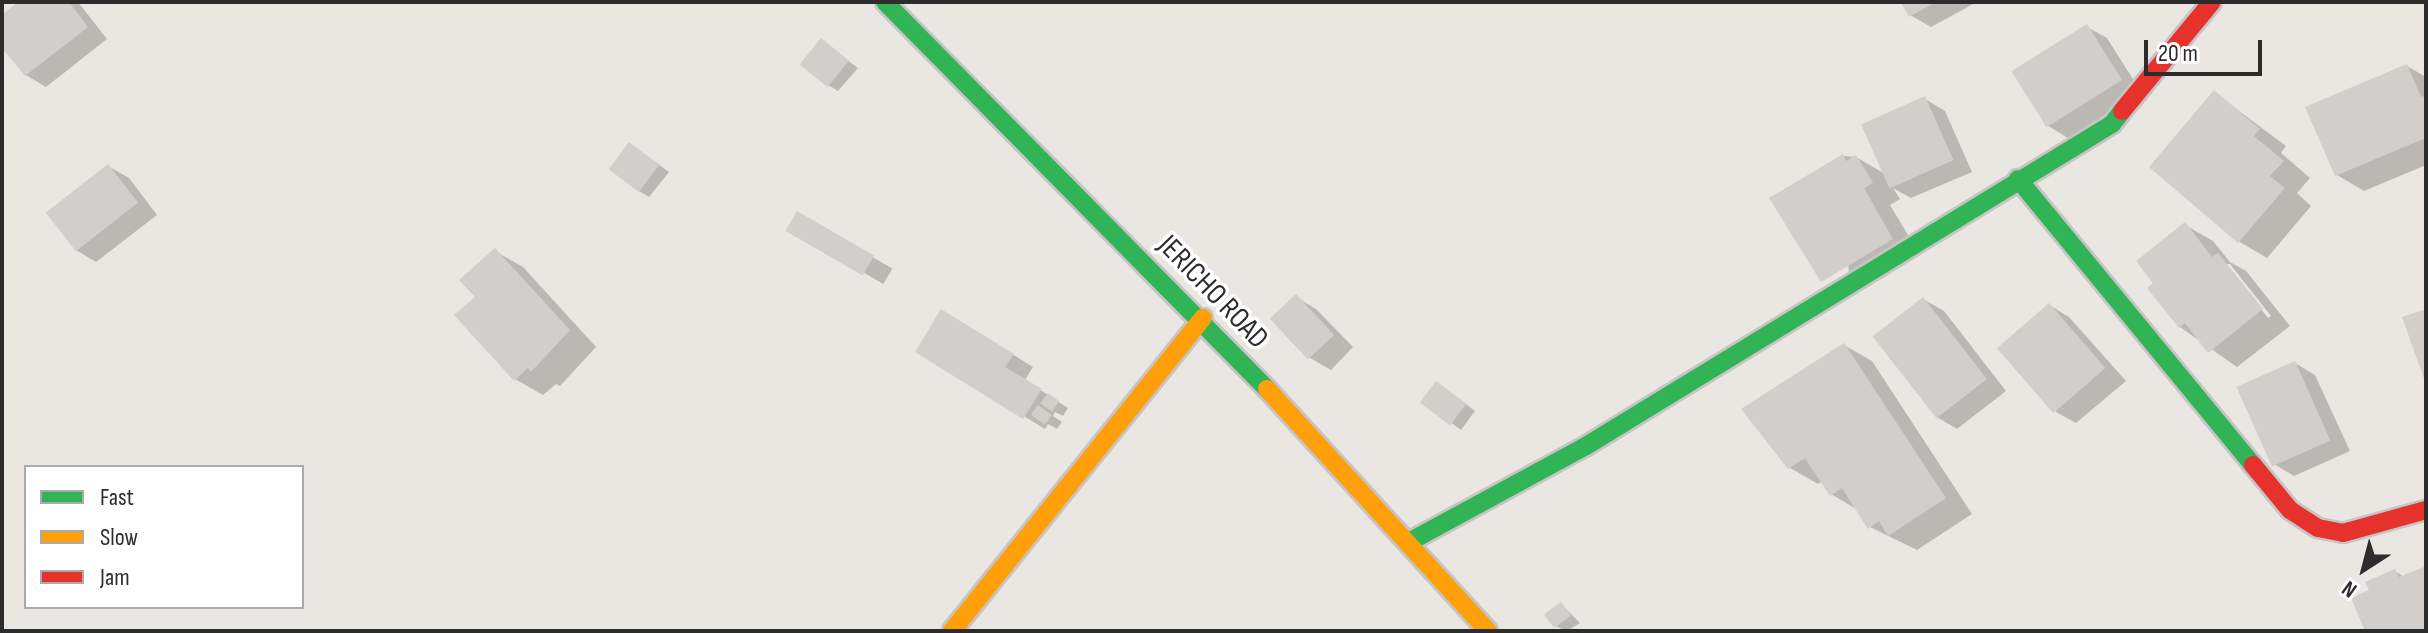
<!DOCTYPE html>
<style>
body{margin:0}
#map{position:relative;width:2428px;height:633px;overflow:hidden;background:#eae6e2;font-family:"Sofia Sans Condensed",sans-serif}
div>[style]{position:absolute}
.shadow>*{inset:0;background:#0003;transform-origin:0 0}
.building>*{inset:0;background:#d1cecb;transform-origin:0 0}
.roads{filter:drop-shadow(2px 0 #c6c4c4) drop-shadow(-2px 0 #c6c4c4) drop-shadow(0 2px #c6c4c4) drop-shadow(0 -2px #c6c4c4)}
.fast>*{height:18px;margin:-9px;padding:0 9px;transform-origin:9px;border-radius:9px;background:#30b455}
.slow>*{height:18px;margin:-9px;padding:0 9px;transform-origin:9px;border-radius:9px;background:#ff9f0a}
.jam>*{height:18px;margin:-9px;padding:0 9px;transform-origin:9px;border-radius:9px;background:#e5322d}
span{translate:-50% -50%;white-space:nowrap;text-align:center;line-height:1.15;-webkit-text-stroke:7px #fff;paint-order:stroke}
.street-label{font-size:30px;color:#2c2c2c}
.frame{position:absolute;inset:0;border:4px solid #2c2c2c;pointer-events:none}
.legend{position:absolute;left:24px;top:465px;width:280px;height:144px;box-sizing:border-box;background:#fff;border:2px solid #ababab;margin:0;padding:10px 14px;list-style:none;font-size:24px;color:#2c2c2c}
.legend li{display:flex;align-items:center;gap:16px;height:40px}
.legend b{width:40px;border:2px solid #ababab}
.north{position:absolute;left:2324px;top:529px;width:80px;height:80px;-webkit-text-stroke:6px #fff;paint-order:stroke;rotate:216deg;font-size:22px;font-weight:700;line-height:32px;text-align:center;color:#2c2c2c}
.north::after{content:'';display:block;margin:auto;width:28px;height:36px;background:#2c2c2c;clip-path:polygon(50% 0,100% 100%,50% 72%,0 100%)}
.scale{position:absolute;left:2144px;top:40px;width:118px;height:36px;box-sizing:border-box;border:4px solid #2c2c2c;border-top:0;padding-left:10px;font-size:24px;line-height:28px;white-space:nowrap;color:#2c2c2c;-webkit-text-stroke:6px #fff;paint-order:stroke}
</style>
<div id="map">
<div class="shadow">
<div style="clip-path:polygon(21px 2px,78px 2px,107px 39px,46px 87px,26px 75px,2px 44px,2px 17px)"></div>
<div style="clip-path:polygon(1903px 2px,1977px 2px,1931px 27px,1910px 15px)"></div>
<div style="clip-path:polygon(2087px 27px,2107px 38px,2141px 92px,2068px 138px,2048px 126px)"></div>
<div style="clip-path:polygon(821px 41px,858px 68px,838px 91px,828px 85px)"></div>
<div style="clip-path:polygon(2407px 66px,2426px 77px,2426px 165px,2364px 191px,2337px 175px)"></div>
<div style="clip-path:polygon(2215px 93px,2286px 146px,2281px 153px,2310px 178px,2297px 193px,2311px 206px,2267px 258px,2240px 242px,2151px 167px)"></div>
<div style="clip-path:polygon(1925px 99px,1945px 111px,1972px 172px,1911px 198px,1893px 188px,1900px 199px,1890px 205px,1920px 255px,1850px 297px,1843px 156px,1856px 157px,1885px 174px)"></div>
<div style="clip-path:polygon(630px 144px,669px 172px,649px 197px,639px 191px)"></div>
<div style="clip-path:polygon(108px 166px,129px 178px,157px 215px,96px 262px,76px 250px,47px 212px)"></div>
<div style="left:798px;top:214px;width:109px;height:18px;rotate:30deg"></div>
<div style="clip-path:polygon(evenodd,2185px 225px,2213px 241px,2230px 262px,2246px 271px,2290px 326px,2237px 367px,2180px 327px,2150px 288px,2185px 225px,2225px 264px,2230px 264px,2271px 316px,2268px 318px,2225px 264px)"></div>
<div style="clip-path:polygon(495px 251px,523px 267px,596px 347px,560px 386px,556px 384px,543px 395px,515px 379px,477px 297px)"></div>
<div style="clip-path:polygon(1296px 297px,1316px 309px,1353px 347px,1331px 370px,1310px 358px,1273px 319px)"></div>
<div style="clip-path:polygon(1923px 299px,1944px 311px,2006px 391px,1957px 429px,1937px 417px,1875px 336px)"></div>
<div style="clip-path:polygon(2049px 305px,2069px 317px,2126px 381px,2076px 423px,2056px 412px)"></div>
<div style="clip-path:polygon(962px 323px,1033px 367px,1025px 380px,1068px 408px,1063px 416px,1055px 412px,1053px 416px,1062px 422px,1057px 429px,1048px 424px,1045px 429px,918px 351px)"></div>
<div style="clip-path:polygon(1844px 345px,1872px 361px,1972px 514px,1917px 550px,1870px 527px,1858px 510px,1831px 494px,1822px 481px,1818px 484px,1790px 468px)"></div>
<div style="clip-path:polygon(2295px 363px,2315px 375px,2350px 451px,2294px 476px,2274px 464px)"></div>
<div style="clip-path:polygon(1447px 390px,1475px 411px,1461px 430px,1423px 402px)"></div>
<div style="clip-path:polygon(2424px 569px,2426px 631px,2367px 631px,2371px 591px,2395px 571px,2404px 577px)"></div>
<div style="clip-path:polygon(1561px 604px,1580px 623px,1567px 631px,1555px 626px)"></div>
</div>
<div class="building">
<div style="clip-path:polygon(18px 2px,69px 2px,88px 27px,25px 76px,2px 48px,2px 15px)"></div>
<div style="clip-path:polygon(1901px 2px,1936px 2px,1909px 17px)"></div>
<div style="left:2087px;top:24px;width:66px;height:89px;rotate:58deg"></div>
<div style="left:821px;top:38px;width:36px;height:34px;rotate:39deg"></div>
<div style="clip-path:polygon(2407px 64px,2421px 97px,2426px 95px,2426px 138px,2335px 176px,2305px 107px)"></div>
<div style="clip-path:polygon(2214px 90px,2260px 129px,2254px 136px,2284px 161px,2270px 176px,2285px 188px,2238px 243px,2149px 167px)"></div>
<div style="left:1925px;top:96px;width:70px;height:70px;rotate:66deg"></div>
<div style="left:629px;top:142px;width:38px;height:34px;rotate:37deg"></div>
<div style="clip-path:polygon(1843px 154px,1846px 161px,1856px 155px,1873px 183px,1864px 188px,1893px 239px,1821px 282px,1769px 198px)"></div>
<div style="left:108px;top:164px;width:49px;height:79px;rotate:52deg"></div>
<div style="left:797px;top:211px;width:89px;height:23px;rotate:30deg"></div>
<div style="clip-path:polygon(2185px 222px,2212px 257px,2218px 253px,2263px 309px,2208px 353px,2185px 323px,2179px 328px,2147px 288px,2153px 283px,2136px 261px)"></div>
<div style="clip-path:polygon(495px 248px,570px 330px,531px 372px,528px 368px,514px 381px,454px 315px,475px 297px,459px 280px)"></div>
<div style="left:1296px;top:294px;width:56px;height:36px;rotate:47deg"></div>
<div style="left:1923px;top:297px;width:104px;height:64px;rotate:52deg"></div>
<div style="left:2049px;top:303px;width:86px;height:69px;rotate:49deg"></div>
<div style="clip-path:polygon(941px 309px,1014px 354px,1005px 367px,1042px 389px,1023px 419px,915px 352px)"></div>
<div style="clip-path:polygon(2426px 309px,2426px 384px,2402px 317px)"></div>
<div style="clip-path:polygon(1844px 343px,1946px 498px,1888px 536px,1879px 521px,1868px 529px,1842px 488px,1830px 496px,1805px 458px,1788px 469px,1741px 409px)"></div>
<div style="left:2295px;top:361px;width:87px;height:64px;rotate:66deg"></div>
<div style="left:1436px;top:381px;width:38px;height:27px;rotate:37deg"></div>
<div style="left:1048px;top:393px;width:14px;height:13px;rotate:36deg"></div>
<div style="left:1038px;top:405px;width:17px;height:12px;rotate:36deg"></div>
<div style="clip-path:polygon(2424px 567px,2426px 631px,2365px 631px,2351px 598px,2369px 590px,2365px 582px,2395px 569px,2399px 577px)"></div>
<div style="left:1561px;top:602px;width:17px;height:21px;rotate:54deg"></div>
</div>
<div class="roads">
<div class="fast">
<div style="left:885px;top:2px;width:544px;rotate:45.37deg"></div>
<div style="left:2018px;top:179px;width:370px;rotate:50.6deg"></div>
<div style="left:1409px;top:542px;width:201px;rotate:-28.5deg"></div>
<div style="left:1586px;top:446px;width:617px;rotate:-31.47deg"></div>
<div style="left:2112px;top:124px;width:16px;rotate:-52deg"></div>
</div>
<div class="slow">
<div style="left:1267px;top:389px;width:328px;rotate:47.6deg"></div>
<div style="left:952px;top:631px;width:401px;rotate:-51.3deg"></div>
</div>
<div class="jam">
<div style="left:2122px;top:111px;width:141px;rotate:-50.5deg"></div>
<div style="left:2253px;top:465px;width:58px;rotate:50.6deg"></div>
<div style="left:2290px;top:510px;width:33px;rotate:33deg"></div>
<div style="left:2318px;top:528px;width:25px;rotate:11deg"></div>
<div style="left:2343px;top:533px;width:86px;rotate:-15.5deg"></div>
</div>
</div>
<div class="street-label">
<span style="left:1213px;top:292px;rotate:46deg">JERICHO ROAD</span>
</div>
<div class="frame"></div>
<ul class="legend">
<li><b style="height:10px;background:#30b455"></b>Fast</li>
<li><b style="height:10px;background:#ff9f0a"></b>Slow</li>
<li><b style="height:10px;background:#e5322d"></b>Jam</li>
</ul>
<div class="north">N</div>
<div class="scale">20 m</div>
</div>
